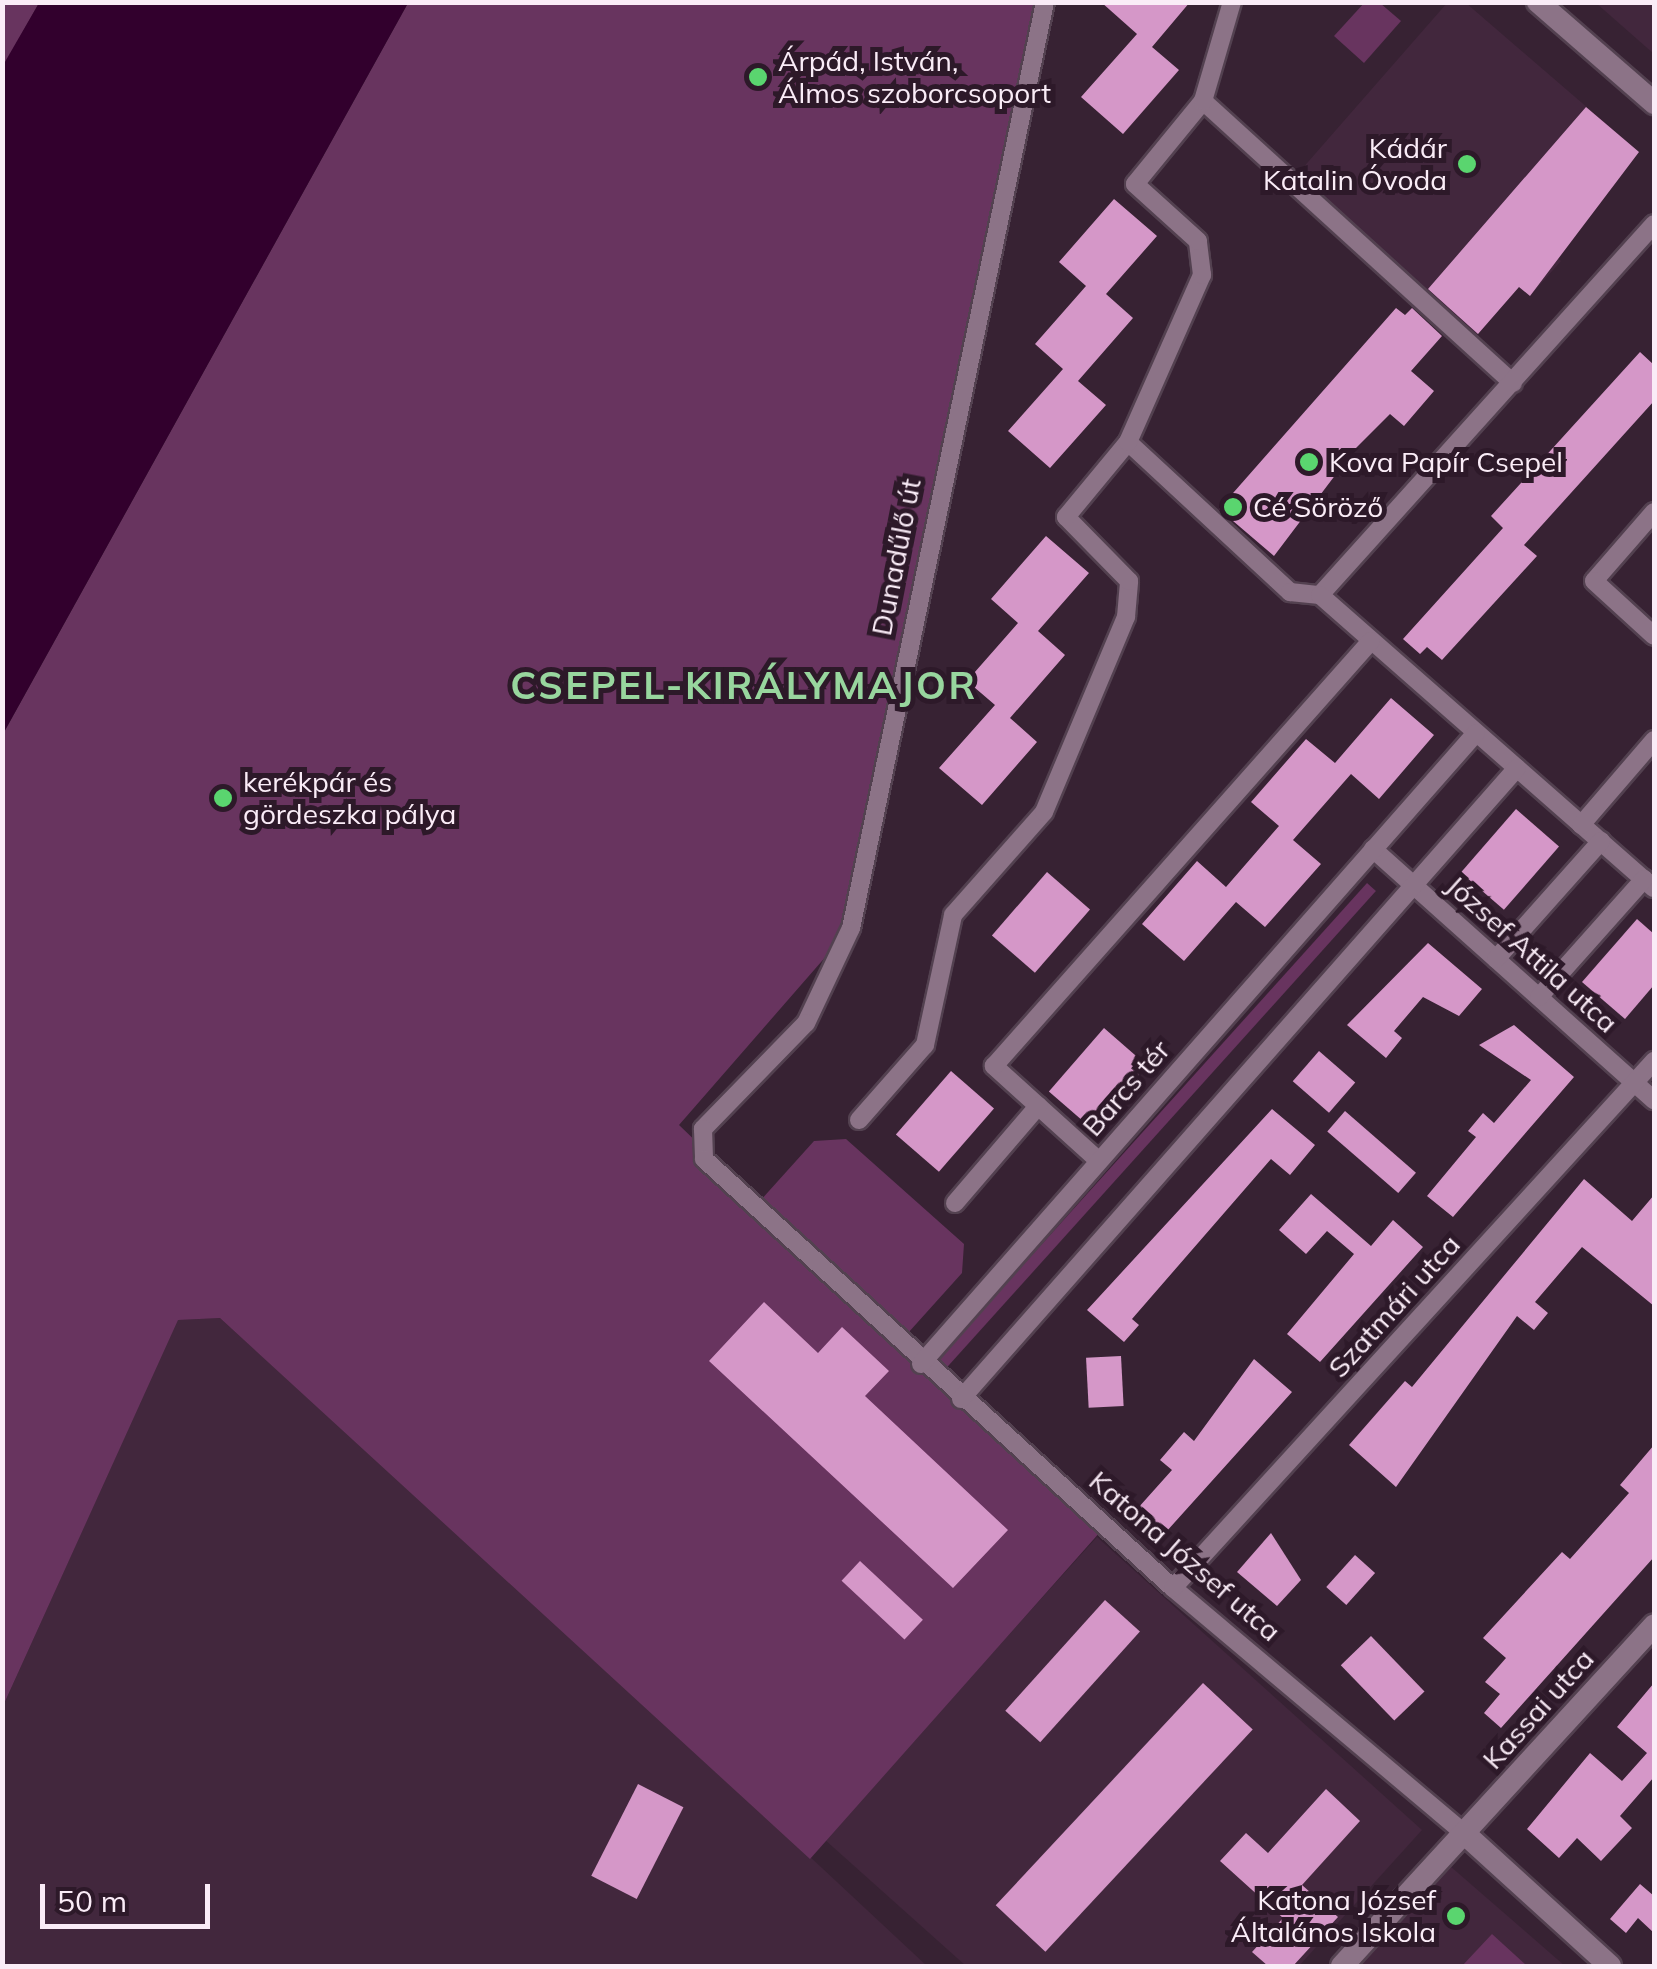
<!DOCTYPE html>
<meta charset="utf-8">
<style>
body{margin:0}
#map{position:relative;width:1657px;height:1969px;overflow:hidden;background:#372233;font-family:Mulish,sans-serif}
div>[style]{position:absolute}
.built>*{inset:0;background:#42273d}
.green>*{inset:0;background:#68345f;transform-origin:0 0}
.water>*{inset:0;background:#32002d}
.building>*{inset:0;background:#d597c8;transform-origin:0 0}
.roads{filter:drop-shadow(2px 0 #534150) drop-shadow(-2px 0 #534150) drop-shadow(0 2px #534150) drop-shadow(0 -2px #534150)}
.minor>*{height:18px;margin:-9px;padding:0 9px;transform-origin:9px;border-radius:9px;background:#8c7387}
.tertiary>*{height:22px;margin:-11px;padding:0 11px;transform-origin:11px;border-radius:11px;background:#8c7387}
.dots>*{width:28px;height:28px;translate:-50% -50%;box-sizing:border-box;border:5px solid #2d1929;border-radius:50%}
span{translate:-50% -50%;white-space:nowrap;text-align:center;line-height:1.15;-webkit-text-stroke:10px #2d1929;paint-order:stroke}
.poi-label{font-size:28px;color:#faecf7}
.left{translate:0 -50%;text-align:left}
.right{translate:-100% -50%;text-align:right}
.street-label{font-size:28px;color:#faecf7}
.district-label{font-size:38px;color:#98d69e;font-weight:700;letter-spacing:2.5px}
.frame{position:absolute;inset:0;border:5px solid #faecf7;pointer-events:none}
.scale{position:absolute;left:40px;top:1884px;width:170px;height:45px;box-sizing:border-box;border:5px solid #faecf7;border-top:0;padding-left:12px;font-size:30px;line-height:35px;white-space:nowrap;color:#faecf7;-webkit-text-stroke:8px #2d1929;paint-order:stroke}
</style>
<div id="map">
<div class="built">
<div style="clip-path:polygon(1447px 3px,1466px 3px,1639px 152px,1589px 194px,1601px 203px,1568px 240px,1544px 247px,1561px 261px,1530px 296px,1512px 281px,1476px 336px,1294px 178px)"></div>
<div style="clip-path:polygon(1596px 3px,1654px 3px,1654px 54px)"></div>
<div style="clip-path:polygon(220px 1318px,614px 1674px,927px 1966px,3px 1966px,3px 1706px,177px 1320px)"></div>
<div style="clip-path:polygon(1097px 1537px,1422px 1830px,1299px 1966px,966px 1966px,824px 1839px)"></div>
<div style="clip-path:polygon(1450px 1866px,1565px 1966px,1360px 1966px)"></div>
</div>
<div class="green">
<div style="clip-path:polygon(1365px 2px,1380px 3px,1401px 21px,1364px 63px,1334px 36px)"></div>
<div style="clip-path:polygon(3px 3px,39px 3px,3px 67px)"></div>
<div style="clip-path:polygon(408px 3px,1044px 3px,862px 915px,679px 1125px,759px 1202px,814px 1141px,846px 1139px,964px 1244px,962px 1273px,908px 1333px,772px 1213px,1101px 1531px,810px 1859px,220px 1318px,178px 1320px,3px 1706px,3px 734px)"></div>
<div style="left:1367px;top:883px;width:12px;height:643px;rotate:42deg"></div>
<div style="clip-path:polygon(1492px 1934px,1527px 1966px,1462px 1966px)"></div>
</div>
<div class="water">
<div style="clip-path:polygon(39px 3px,408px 3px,3px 734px,2px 67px)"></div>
</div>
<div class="building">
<div style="clip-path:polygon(1101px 2px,1190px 2px,1152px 47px,1179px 70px,1123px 134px,1081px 97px,1137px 34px)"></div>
<div style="clip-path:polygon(1586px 107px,1639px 152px,1530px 296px,1519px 287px,1478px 334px,1428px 289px)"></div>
<div style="clip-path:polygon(1114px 199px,1157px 236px,1106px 294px,1133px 318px,1078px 381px,1106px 405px,1050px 468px,1008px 431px,1063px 369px,1035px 344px,1086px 286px,1059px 262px)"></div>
<div style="clip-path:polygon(1396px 308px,1405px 315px,1412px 308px,1442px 336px,1411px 371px,1434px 391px,1404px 426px,1390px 414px,1355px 449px,1274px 556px,1219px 509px)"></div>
<div style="clip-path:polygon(1640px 352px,1654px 365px,1654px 401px,1524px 545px,1537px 556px,1442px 660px,1427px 647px,1420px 654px,1403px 639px,1503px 528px,1491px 516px)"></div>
<div style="clip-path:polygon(1046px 536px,1089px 573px,1038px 631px,1065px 655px,1010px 718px,1037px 742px,982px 805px,939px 768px,995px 705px,967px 681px,1018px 623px,991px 599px)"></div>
<div style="clip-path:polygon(1391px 698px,1434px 735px,1379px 799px,1351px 774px,1293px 840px,1321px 864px,1265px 927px,1236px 902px,1184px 961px,1142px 924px,1197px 861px,1226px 887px,1279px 826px,1251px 802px,1306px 739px,1335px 763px)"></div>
<div style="left:1516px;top:809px;width:57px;height:84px;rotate:41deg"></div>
<div style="left:1047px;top:872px;width:57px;height:84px;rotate:41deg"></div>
<div style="clip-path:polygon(1637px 919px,1654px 934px,1654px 985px,1625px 1019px,1582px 982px)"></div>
<div style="clip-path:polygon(1428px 943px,1482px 989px,1459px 1016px,1423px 997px,1394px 1031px,1402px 1038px,1386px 1058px,1347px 1025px)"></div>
<div style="clip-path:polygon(1514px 1025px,1574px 1077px,1453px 1217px,1427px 1196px,1476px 1137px,1468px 1131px,1483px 1113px,1494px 1123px,1531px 1080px,1479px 1045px)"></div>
<div style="left:1104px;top:1028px;width:57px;height:84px;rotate:41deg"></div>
<div style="left:1319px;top:1051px;width:48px;height:40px;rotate:41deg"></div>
<div style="left:951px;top:1071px;width:57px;height:84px;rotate:41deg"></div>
<div style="clip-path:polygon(1272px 1109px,1315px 1145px,1290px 1175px,1271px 1159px,1132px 1319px,1139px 1325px,1124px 1342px,1087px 1310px)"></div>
<div style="left:1345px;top:1111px;width:94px;height:27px;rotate:41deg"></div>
<div style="clip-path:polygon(1584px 1179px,1632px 1221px,1654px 1195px,1654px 1306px,1582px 1247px,1535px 1302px,1548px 1313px,1534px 1330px,1517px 1316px,1396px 1487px,1349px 1445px,1405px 1381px,1412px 1387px)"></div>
<div style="clip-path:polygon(1311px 1194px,1371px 1246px,1393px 1220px,1423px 1247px,1320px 1362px,1287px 1334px,1354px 1254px,1327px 1231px,1306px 1254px,1279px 1230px)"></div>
<div style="clip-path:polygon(764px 1302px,818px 1353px,842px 1327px,889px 1371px,865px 1396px,1008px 1530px,953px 1588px,709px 1361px)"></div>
<div style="left:1121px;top:1356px;width:50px;height:35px;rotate:87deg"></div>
<div style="clip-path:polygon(1254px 1359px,1292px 1392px,1166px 1532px,1138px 1508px,1172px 1470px,1160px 1460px,1184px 1432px,1194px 1441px)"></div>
<div style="clip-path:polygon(1654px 1445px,1654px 1557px,1501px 1728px,1484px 1713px,1500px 1694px,1485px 1682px,1506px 1658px,1483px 1638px,1562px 1552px,1570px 1559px,1629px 1493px,1620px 1485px)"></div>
<div style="clip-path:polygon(1271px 1533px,1301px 1580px,1277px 1606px,1237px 1572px)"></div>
<div style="left:1355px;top:1555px;width:27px;height:43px;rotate:42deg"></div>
<div style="left:860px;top:1561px;width:86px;height:27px;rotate:43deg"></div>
<div style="left:1105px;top:1600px;width:47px;height:149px;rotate:42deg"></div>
<div style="left:1371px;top:1636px;width:77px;height:42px;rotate:46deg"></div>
<div style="left:1203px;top:1683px;width:68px;height:304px;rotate:43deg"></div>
<div style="clip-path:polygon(1654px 1683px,1654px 1777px,1620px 1816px,1632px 1828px,1601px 1861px,1577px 1838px,1559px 1858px,1527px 1829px,1590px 1753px,1622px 1781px,1647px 1753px,1617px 1727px)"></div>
<div style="left:638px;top:1784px;width:51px;height:103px;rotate:27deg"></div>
<div style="clip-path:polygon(1326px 1789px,1360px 1821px,1302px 1885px,1338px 1917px,1293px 1966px,1268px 1966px,1252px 1952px,1283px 1918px,1220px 1861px,1246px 1833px,1268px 1853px)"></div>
<div style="clip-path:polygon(1640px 1884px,1654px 1896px,1654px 1933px,1638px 1918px,1626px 1933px,1610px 1919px)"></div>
</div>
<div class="roads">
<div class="minor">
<div style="left:1045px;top:2px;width:946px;rotate:101.83deg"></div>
<div style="left:851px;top:928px;width:105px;rotate:115.3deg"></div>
<div style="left:806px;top:1023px;width:148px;rotate:134.2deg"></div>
<div style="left:703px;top:1129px;width:30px;rotate:88deg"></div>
<div style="left:704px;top:1159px;width:636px;rotate:42.45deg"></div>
<div style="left:1173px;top:1588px;width:382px;rotate:40.1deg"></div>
<div style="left:1203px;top:101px;width:419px;rotate:42.3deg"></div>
<div style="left:1128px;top:442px;width:221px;rotate:42.8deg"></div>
<div style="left:1290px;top:592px;width:30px;rotate:6deg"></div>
<div style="left:1320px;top:595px;width:499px;rotate:-48deg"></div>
<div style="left:1654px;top:512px;width:91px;rotate:131deg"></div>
<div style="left:1594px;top:581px;width:81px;rotate:42.5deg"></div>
<div style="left:1320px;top:595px;width:444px;rotate:41.3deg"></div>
<div style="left:1581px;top:825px;width:112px;rotate:-49.3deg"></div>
<div style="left:1373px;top:849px;width:377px;rotate:41.8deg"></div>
<div style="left:1496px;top:959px;width:158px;rotate:-48.3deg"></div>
<div style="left:1539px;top:997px;width:158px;rotate:-48.3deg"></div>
<div style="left:859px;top:1120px;width:100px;rotate:-48.7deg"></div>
<div style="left:925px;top:1045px;width:133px;rotate:-77.8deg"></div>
<div style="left:953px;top:915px;width:137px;rotate:-48.5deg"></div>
<div style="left:1044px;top:812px;width:212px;rotate:-67.2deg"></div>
<div style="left:1126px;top:617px;width:36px;rotate:-85deg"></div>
<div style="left:1129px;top:581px;width:90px;rotate:-134.5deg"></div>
<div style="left:1066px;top:517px;width:97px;rotate:-50.4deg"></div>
<div style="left:1128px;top:442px;width:183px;rotate:-66.1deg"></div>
<div style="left:1202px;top:275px;width:34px;rotate:-97deg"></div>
<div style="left:1198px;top:241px;width:85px;rotate:-137.9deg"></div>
<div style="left:1135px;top:184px;width:107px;rotate:-50.7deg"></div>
<div style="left:1203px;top:101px;width:103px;rotate:-73.7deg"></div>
<div style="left:1099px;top:1161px;width:142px;rotate:-137.9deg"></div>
<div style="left:994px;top:1066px;width:568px;rotate:-48.43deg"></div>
<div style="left:955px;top:1203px;width:128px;rotate:-49.4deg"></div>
<div style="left:921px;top:1364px;width:840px;rotate:-48.67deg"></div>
<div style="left:961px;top:1399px;width:841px;rotate:-48.62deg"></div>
<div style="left:1173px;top:1588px;width:714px;rotate:-47.61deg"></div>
</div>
<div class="tertiary">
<div style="left:1538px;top:2px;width:154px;rotate:41deg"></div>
<div style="left:1465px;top:1834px;width:196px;rotate:42.3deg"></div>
<div style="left:1342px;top:1966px;width:462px;rotate:-47.5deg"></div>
</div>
</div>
<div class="dots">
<div style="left:758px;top:77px;background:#5ad56f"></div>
<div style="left:1467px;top:164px;background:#5ad56f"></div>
<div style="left:1309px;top:462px;background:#5ad56f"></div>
<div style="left:1233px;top:507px;background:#5ad56f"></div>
<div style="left:223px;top:798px;background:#5ad56f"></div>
<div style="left:1456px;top:1916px;background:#5ad56f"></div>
</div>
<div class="poi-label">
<span class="left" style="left:778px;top:77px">Árpád, István,<br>Álmos szoborcsoport</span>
<span class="right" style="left:1447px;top:164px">Kádár<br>Katalin Óvoda</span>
<span class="left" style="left:1329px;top:462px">Kova Papír Csepel</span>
<span class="left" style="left:1253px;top:507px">Cé Söröző</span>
<span class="left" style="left:243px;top:798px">kerékpár és<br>gördeszka pálya</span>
<span class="right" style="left:1436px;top:1916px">Katona József<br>Általános Iskola</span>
</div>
<div class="street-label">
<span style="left:896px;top:557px;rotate:-79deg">Dunadűlő út</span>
<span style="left:1532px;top:954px;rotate:42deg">József Attila utca</span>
<span style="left:1126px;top:1088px;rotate:-49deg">Barcs tér</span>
<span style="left:1394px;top:1306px;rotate:-48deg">Szatmári utca</span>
<span style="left:1185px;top:1556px;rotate:41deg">Katona József utca</span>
<span style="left:1538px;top:1709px;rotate:-48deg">Kassai utca</span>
</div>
<div class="district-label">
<span style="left:744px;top:686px">CSEPEL-KIRÁLYMAJOR</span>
</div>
<div class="frame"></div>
<div class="scale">50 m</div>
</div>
